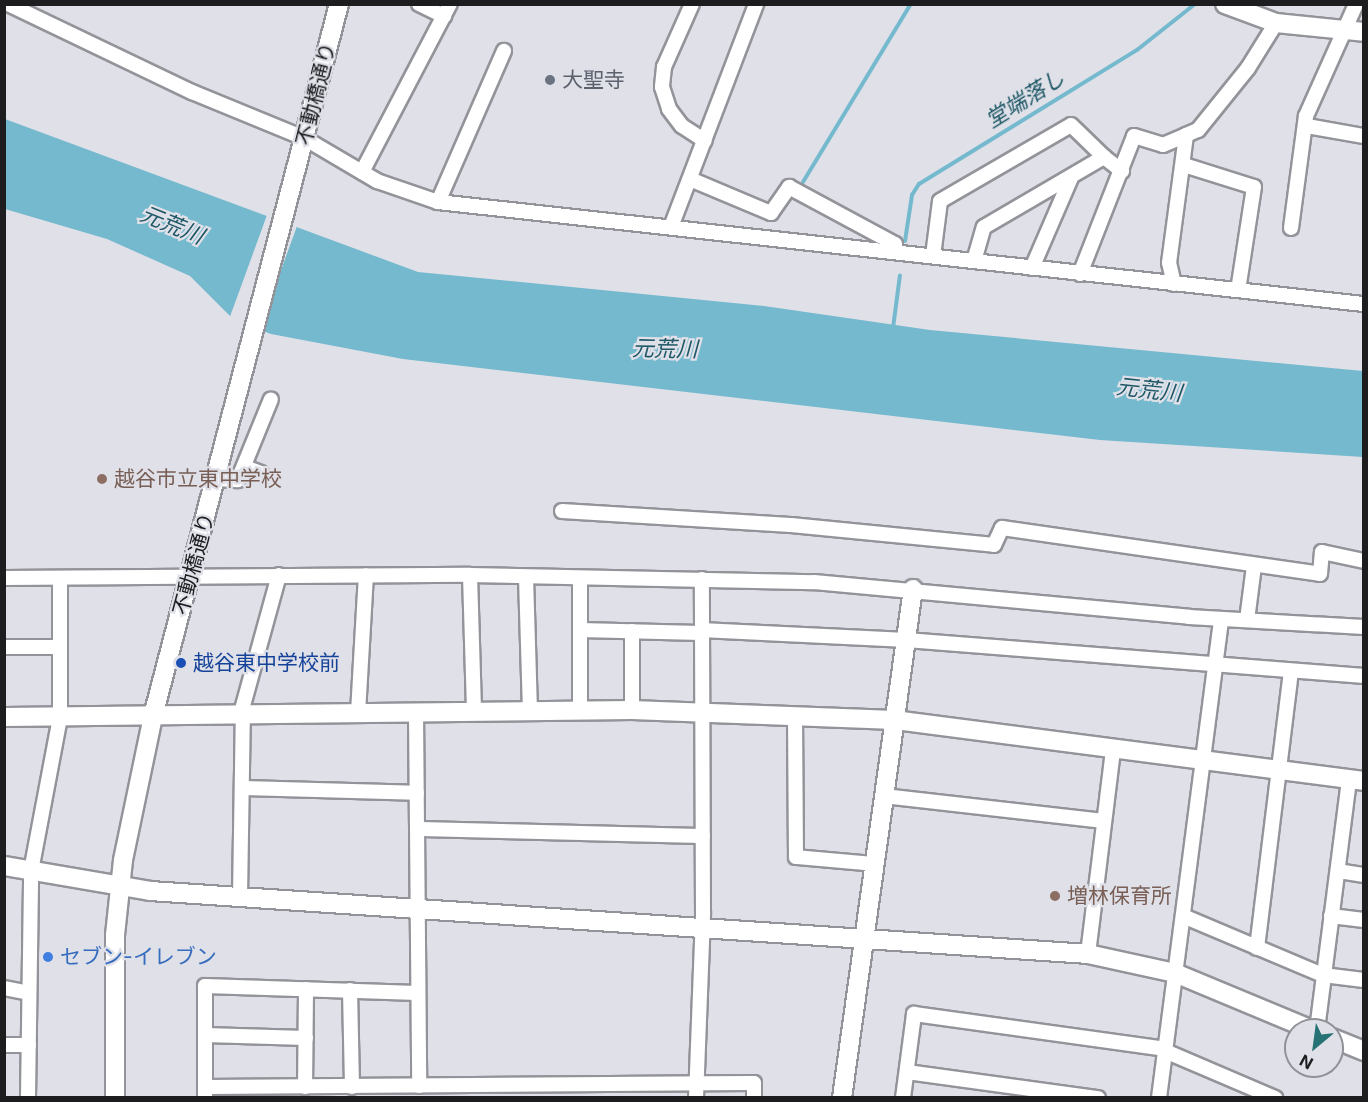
<!DOCTYPE html>
<meta charset="utf-8">
<style>
body{margin:0}
#map{position:relative;width:1368px;height:1102px;overflow:hidden;background:#dfe0e8;font-family:Inter,"Noto Sans JP",sans-serif}
div>[style]{position:absolute}
.water>*{inset:0;background:#74b9cd}
.pier>*{inset:0;background:#dfe0e8;transform-origin:0 0}
.stream>*{height:4px;margin:-2px;padding:0 2px;transform-origin:2px;border-radius:2px;background:#74b9cd}
.roads{filter:drop-shadow(2px 0 #93939a) drop-shadow(-2px 0 #93939a) drop-shadow(0 2px #93939a) drop-shadow(0 -2px #93939a)}
.street>*{height:14px;margin:-7px;padding:0 7px;transform-origin:7px;border-radius:7px;background:#fff}
.secondary>*{height:18px;margin:-9px;padding:0 9px;transform-origin:9px;border-radius:9px;background:#fff}
.dots>*{width:16px;height:16px;translate:-50% -50%;box-sizing:border-box;border:3px solid #dfe0e8;border-radius:50%}
span{translate:-50% -50%;white-space:nowrap;text-align:center;line-height:1.15;-webkit-text-stroke:4.5px #dfe0e8;paint-order:stroke}
.worship-label{font-size:21px;color:#5b616d}
.left{translate:0 -50%;text-align:left}
.street-label{font-size:21px;color:#1d1d20}
.education-label{font-size:21px;color:#785e54}
.transit-label{font-size:21px;color:#164399}
.shop-label{font-size:21px;color:#366cbe}
.water-label{font-size:22px;color:#1e5766;font-style:italic}
.frame{position:absolute;inset:0;border:6px solid #1d1d20;pointer-events:none}
.north{position:absolute;left:1284px;top:1018px;width:60px;height:60px;box-sizing:border-box;background:#dfe0e8;border:2px solid #919298;border-radius:50%;rotate:209deg;font-size:16px;font-weight:700;line-height:24px;text-align:center;color:#1d1d20}
.north::after{content:'';display:block;margin:auto;width:21px;height:27px;background:#277275;clip-path:polygon(50% 0,100% 100%,50% 72%,0 100%)}
</style>
<div id="map">
<div class="water">
<div style="clip-path:polygon(5px 119px,418px 272px,764px 306px,930px 330px,1363px 371px,1363px 457px,1100px 440px,403px 359px,271px 334px,234px 320px,190px 276px,107px 239px,5px 209px)"></div>
</div>
<div class="pier">
<div style="left:267px;top:215px;width:32px;height:114px;rotate:20deg"></div>
</div>
<div class="stream">
<div style="left:803px;top:182px;width:208px;rotate:-58.8deg"></div>
<div style="left:905px;top:241px;width:47px;rotate:-81.3deg"></div>
<div style="left:912px;top:195px;width:13px;rotate:-58deg"></div>
<div style="left:919px;top:184px;width:256px;rotate:-31.6deg"></div>
<div style="left:1137px;top:50px;width:74px;rotate:-38.4deg"></div>
<div style="left:893px;top:328px;width:53px;rotate:-82.5deg"></div>
</div>
<div class="roads">
<div class="street">
<div style="left:8px;top:4px;width:204px;rotate:25.6deg"></div>
<div style="left:192px;top:92px;width:121px;rotate:22.3deg"></div>
<div style="left:304px;top:138px;width:85px;rotate:30.5deg"></div>
<div style="left:377px;top:181px;width:65px;rotate:19deg"></div>
<div style="left:438px;top:202px;width:932px;rotate:6.29deg"></div>
<div style="left:419px;top:4px;width:28px;rotate:26deg"></div>
<div style="left:692px;top:4px;width:69px;rotate:114deg"></div>
<div style="left:664px;top:67px;width:20px;rotate:96deg"></div>
<div style="left:662px;top:87px;width:23px;rotate:72deg"></div>
<div style="left:669px;top:109px;width:21px;rotate:53deg"></div>
<div style="left:682px;top:126px;width:27px;rotate:33deg"></div>
<div style="left:1307px;top:126px;width:58px;rotate:10deg"></div>
<div style="left:1184px;top:165px;width:73px;rotate:17.4deg"></div>
<div style="left:1254px;top:187px;width:104px;rotate:98.8deg"></div>
<div style="left:362px;top:172px;width:190px;rotate:-62.4deg"></div>
<div style="left:690px;top:179px;width:88px;rotate:22.8deg"></div>
<div style="left:771px;top:213px;width:32px;rotate:-55deg"></div>
<div style="left:789px;top:187px;width:120px;rotate:28.3deg"></div>
<div style="left:895px;top:244px;width:7px;rotate:90deg"></div>
<div style="left:438px;top:202px;width:165px;rotate:-66.4deg"></div>
<div style="left:671px;top:227px;width:239px;rotate:-69.1deg"></div>
<div style="left:1291px;top:228px;width:113px;rotate:-82.4deg"></div>
<div style="left:1306px;top:116px;width:123px;rotate:-65.9deg"></div>
<div style="left:933px;top:256px;width:55px;rotate:-82.7deg"></div>
<div style="left:940px;top:201px;width:151px;rotate:-30.1deg"></div>
<div style="left:1071px;top:125px;width:46px;rotate:44.1deg"></div>
<div style="left:974px;top:261px;width:35px;rotate:-74deg"></div>
<div style="left:984px;top:227px;width:139px;rotate:-30.3deg"></div>
<div style="left:1104px;top:157px;width:23px;rotate:38deg"></div>
<div style="left:1032px;top:268px;width:98px;rotate:-66.6deg"></div>
<div style="left:1080px;top:274px;width:148px;rotate:-68.6deg"></div>
<div style="left:1134px;top:136px;width:30px;rotate:17deg"></div>
<div style="left:1163px;top:145px;width:25px;rotate:-23deg"></div>
<div style="left:1174px;top:284px;width:22px;rotate:-103deg"></div>
<div style="left:1169px;top:263px;width:129px;rotate:-82.4deg"></div>
<div style="left:1186px;top:135px;width:13px;rotate:-23deg"></div>
<div style="left:1198px;top:130px;width:80px;rotate:-51.1deg"></div>
<div style="left:1248px;top:68px;width:53px;rotate:-58.1deg"></div>
<div style="left:245px;top:467px;width:17px;rotate:21deg"></div>
<div style="left:216px;top:479px;width:22px;rotate:3deg"></div>
<div style="left:238px;top:480px;width:87px;rotate:-67.8deg"></div>
<div style="left:562px;top:511px;width:229px;rotate:3.5deg"></div>
<div style="left:791px;top:525px;width:204px;rotate:5.6deg"></div>
<div style="left:994px;top:545px;width:19px;rotate:-65deg"></div>
<div style="left:1002px;top:528px;width:321px;rotate:8.2deg"></div>
<div style="left:1320px;top:574px;width:22px;rotate:-85deg"></div>
<div style="left:1322px;top:552px;width:43px;rotate:12.1deg"></div>
<div style="left:470px;top:575px;width:137px;rotate:88.3deg"></div>
<div style="left:526px;top:577px;width:134px;rotate:88.3deg"></div>
<div style="left:4px;top:578px;width:466px;rotate:-0.4deg"></div>
<div style="left:470px;top:575px;width:344px;rotate:1.2deg"></div>
<div style="left:814px;top:582px;width:377px;rotate:5.3deg"></div>
<div style="left:1189px;top:617px;width:175px;rotate:3.3deg"></div>
<div style="left:580px;top:578px;width:133px;rotate:90deg"></div>
<div style="left:1247px;top:620px;width:54px;rotate:-82.6deg"></div>
<div style="left:580px;top:630px;width:121px;rotate:1.4deg"></div>
<div style="left:701px;top:630px;width:206px;rotate:2.8deg"></div>
<div style="left:907px;top:640px;width:458px;rotate:4.5deg"></div>
<div style="left:632px;top:631px;width:79px;rotate:90deg"></div>
<div style="left:4px;top:647px;width:56px"></div>
<div style="left:241px;top:713px;width:143px;rotate:-74.6deg"></div>
<div style="left:358px;top:713px;width:138px;rotate:-86.7deg"></div>
<div style="left:416px;top:713px;width:373px;rotate:89.5deg"></div>
<div style="left:795px;top:716px;width:141px;rotate:89.6deg"></div>
<div style="left:796px;top:857px;width:79px;rotate:5.1deg"></div>
<div style="left:242px;top:788px;width:175px;rotate:1.6deg"></div>
<div style="left:884px;top:796px;width:221px;rotate:6.5deg"></div>
<div style="left:418px;top:829px;width:285px;rotate:1.4deg"></div>
<div style="left:1338px;top:871px;width:26px;rotate:9deg"></div>
<div style="left:240px;top:896px;width:183px;rotate:-89.1deg"></div>
<div style="left:1183px;top:916px;width:152px;rotate:22.9deg"></div>
<div style="left:1323px;top:975px;width:41px;rotate:7deg"></div>
<div style="left:1331px;top:916px;width:33px;rotate:7deg"></div>
<div style="left:1257px;top:948px;width:277px;rotate:-83deg"></div>
<div style="left:1088px;top:954px;width:207px;rotate:-83deg"></div>
<div style="left:4px;top:988px;width:25px;rotate:11deg"></div>
<div style="left:350px;top:990px;width:97px;rotate:88.8deg"></div>
<div style="left:1317px;top:1030px;width:252px;rotate:-82.7deg"></div>
<div style="left:205px;top:1035px;width:101px;rotate:1.7deg"></div>
<div style="left:4px;top:1045px;width:25px"></div>
<div style="left:1165px;top:1051px;width:120px;rotate:23.1deg"></div>
<div style="left:907px;top:1072px;width:193px;rotate:7.8deg"></div>
<div style="left:205px;top:1087px;width:549px;rotate:-0.42deg"></div>
<div style="left:754px;top:1083px;width:15px;rotate:90deg"></div>
<div style="left:305px;top:1087px;width:98px;rotate:-89.4deg"></div>
<div style="left:28px;top:1098px;width:227px;rotate:-89.2deg"></div>
<div style="left:31px;top:871px;width:156px;rotate:-79.3deg"></div>
<div style="left:60px;top:718px;width:138px;rotate:-90deg"></div>
<div style="left:205px;top:1098px;width:112px;rotate:-90deg"></div>
<div style="left:205px;top:986px;width:213px;rotate:1.9deg"></div>
<div style="left:696px;top:1098px;width:186px;rotate:-87.8deg"></div>
<div style="left:703px;top:912px;width:333px;rotate:-90.2deg"></div>
<div style="left:903px;top:1098px;width:85px;rotate:-82.5deg"></div>
<div style="left:914px;top:1014px;width:253px;rotate:7.9deg"></div>
<div style="left:1159px;top:1098px;width:483px;rotate:-82.6deg"></div>
</div>
<div class="secondary">
<div style="left:1225px;top:4px;width:54px;rotate:20.4deg"></div>
<div style="left:1276px;top:23px;width:88px;rotate:5.8deg"></div>
<div style="left:4px;top:717px;width:628px;rotate:-0.64deg"></div>
<div style="left:632px;top:710px;width:263px;rotate:2.2deg"></div>
<div style="left:895px;top:720px;width:473px;rotate:7.4deg"></div>
<div style="left:4px;top:866px;width:148px;rotate:9.7deg"></div>
<div style="left:150px;top:891px;width:940px;rotate:3.84deg"></div>
<div style="left:1088px;top:954px;width:89px;rotate:12.3deg"></div>
<div style="left:1175px;top:973px;width:148px;rotate:22.6deg"></div>
<div style="left:1332px;top:1038px;width:35px;rotate:22deg"></div>
<div style="left:115px;top:1098px;width:163px;rotate:-90deg"></div>
<div style="left:115px;top:935px;width:75px;rotate:-83.9deg"></div>
<div style="left:123px;top:860px;width:147px;rotate:-78.2deg"></div>
<div style="left:153px;top:716px;width:736px;rotate:-75.36deg"></div>
<div style="left:842px;top:1098px;width:514px;rotate:-82.06deg"></div>
</div>
</div>
<div class="dots">
<div style="left:550px;top:80px;background:#6b7280"></div>
<div style="left:102px;top:479px;background:#8d6e63"></div>
<div style="left:181px;top:663px;background:#1a4fb4"></div>
<div style="left:1055px;top:896px;background:#8d6e63"></div>
<div style="left:48px;top:957px;background:#3f7fe0"></div>
</div>
<div class="worship-label">
<span class="left" style="left:562px;top:80px">大聖寺</span>
</div>
<div class="street-label">
<span style="left:316px;top:94px;rotate:-76deg">不動橋通り</span>
<span style="left:194px;top:564px;rotate:-75deg">不動橋通り</span>
</div>
<div class="education-label">
<span class="left" style="left:114px;top:479px">越谷市立東中学校</span>
<span class="left" style="left:1067px;top:896px">増林保育所</span>
</div>
<div class="transit-label">
<span class="left" style="left:193px;top:663px">越谷東中学校前</span>
</div>
<div class="shop-label">
<span class="left" style="left:60px;top:957px">セブン-イレブン</span>
</div>
<div class="water-label">
<span style="left:1025px;top:99px;rotate:-32deg">堂端落し</span>
<span style="left:172px;top:225px;rotate:22deg">元荒川</span>
<span style="left:665px;top:349px;rotate:1deg">元荒川</span>
<span style="left:1149px;top:390px;rotate:6deg">元荒川</span>
</div>
<div class="frame"></div>
<div class="north">N</div>
</div>
